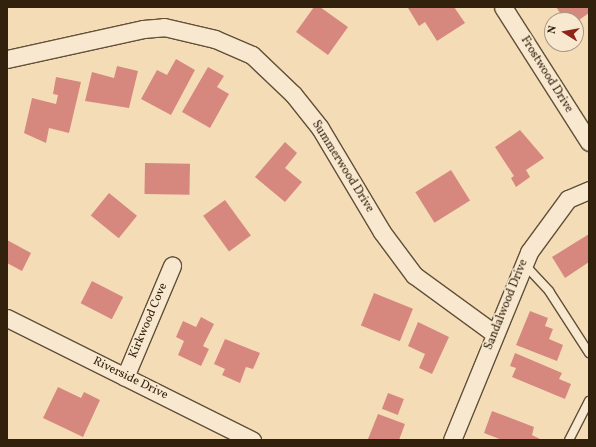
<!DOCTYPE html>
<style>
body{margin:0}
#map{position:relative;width:596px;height:447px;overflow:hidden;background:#f4dcb7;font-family:Vollkorn,serif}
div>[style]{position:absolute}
.building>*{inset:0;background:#d7887e;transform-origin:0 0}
.roads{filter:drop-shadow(1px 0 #625037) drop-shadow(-1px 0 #625037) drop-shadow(0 1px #625037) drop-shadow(0 -1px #625037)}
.service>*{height:8px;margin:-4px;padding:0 4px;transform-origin:4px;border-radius:4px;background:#f8e8d0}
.minor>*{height:17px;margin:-8.5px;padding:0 8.5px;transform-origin:8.5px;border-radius:8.5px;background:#f8e8d0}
span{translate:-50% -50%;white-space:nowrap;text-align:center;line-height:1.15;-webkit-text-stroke:3.5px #f8e8d0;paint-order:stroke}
.street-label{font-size:12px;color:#32210c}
.frame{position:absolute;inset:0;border:8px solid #32210c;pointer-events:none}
.north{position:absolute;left:544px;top:12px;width:40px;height:40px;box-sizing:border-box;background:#f8e8d0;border:1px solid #a99882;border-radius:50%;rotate:281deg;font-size:11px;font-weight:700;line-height:16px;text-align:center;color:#32210c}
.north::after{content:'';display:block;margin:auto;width:14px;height:18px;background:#8f2418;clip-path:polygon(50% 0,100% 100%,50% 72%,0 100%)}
</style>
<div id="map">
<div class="building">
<div style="clip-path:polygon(314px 7px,320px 7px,348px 27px,328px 55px,296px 32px)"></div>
<div style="clip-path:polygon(454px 7px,465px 23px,437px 41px,425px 22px,419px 26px,408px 8px)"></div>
<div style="clip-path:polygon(556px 7px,589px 7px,589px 13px,576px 22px,565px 20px)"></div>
<div style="clip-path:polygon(176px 59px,195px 70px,171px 115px,141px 99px,157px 70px,167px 75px)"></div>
<div style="clip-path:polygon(117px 66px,138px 71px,129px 108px,85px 101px,92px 72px,114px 78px)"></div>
<div style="clip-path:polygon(208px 67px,224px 76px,217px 87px,229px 94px,210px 128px,182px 112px)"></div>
<div style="clip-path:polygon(56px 77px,81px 82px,69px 133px,49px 128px,46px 143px,24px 133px,32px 98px,56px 104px,58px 95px,53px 94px)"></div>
<div style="clip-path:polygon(520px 130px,544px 158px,526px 170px,530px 177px,516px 187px,511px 178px,514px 176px,495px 147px)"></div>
<div style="clip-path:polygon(285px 142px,297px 153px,285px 168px,302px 182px,285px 202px,255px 177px)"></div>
<div style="left:145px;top:163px;width:45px;height:31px;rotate:1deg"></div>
<div style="left:451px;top:170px;width:36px;height:42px;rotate:58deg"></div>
<div style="left:109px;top:193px;width:36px;height:29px;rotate:39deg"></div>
<div style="left:225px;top:200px;width:44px;height:27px;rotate:54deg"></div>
<div style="clip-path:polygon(589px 234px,589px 262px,565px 278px,552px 257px)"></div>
<div style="clip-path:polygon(7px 240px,31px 253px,22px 271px,7px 263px)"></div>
<div style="left:92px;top:281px;width:35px;height:25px;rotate:27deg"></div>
<div style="left:374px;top:293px;width:42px;height:35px;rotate:22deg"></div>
<div style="clip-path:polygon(530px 311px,548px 318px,545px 326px,553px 329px,549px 339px,563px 345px,557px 361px,516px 345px)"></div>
<div style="clip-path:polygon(201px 317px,214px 324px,203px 346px,209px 349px,201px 366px,178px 355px,184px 341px,176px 337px,183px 321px,196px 327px)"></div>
<div style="clip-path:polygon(418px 322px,449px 337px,432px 374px,419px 368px,425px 354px,408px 346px)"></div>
<div style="clip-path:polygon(225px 339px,260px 353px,253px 369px,246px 367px,240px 383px,222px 375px,225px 369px,214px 364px)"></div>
<div style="clip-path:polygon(515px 353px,562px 373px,559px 379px,571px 384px,565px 399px,512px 377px,516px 368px,510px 366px)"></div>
<div style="clip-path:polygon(58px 387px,81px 398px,84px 392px,100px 400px,83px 437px,43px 418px)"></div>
<div style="left:388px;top:393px;width:17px;height:17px;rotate:21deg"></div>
<div style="clip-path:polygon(492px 411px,534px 427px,532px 435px,542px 440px,502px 440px,484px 433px)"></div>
<div style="clip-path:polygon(378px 414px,405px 424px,399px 440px,368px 439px)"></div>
</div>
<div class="roads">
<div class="service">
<div style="left:524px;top:264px;width:37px;rotate:47deg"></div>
<div style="left:549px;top:291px;width:74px;rotate:57.2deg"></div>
<div style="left:569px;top:440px;width:44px;rotate:-62.9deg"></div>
</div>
<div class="minor">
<div style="left:503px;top:7px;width:160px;rotate:57.5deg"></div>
<div style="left:7px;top:59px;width:139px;rotate:-12.4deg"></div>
<div style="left:143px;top:29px;width:21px;rotate:-5deg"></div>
<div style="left:164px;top:27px;width:52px;rotate:13.2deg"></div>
<div style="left:215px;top:39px;width:40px;rotate:23.4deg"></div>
<div style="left:252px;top:55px;width:57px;rotate:43.6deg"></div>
<div style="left:293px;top:94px;width:43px;rotate:51.5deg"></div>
<div style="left:320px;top:128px;width:121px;rotate:59.2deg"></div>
<div style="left:382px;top:232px;width:54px;rotate:53.3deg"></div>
<div style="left:414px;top:275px;width:100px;rotate:36.1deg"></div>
<div style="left:7px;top:318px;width:274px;rotate:26.5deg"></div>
<div style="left:125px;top:377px;width:121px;rotate:-67.1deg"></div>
<div style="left:452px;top:440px;width:203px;rotate:-67.7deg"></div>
<div style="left:529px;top:252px;width:66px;rotate:-53.7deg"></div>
<div style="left:568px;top:199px;width:23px;rotate:-23deg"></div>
</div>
</div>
<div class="street-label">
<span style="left:546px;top:75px;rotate:58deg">Frostwood Drive</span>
<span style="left:342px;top:167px;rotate:58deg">Summerwood Drive</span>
<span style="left:507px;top:305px;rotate:-68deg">Sandalwood Drive</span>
<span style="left:149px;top:321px;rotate:-67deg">Kirkwood Cove</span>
<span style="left:130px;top:379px;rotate:26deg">Riverside Drive</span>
</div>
<div class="frame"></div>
<div class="north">N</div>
</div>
